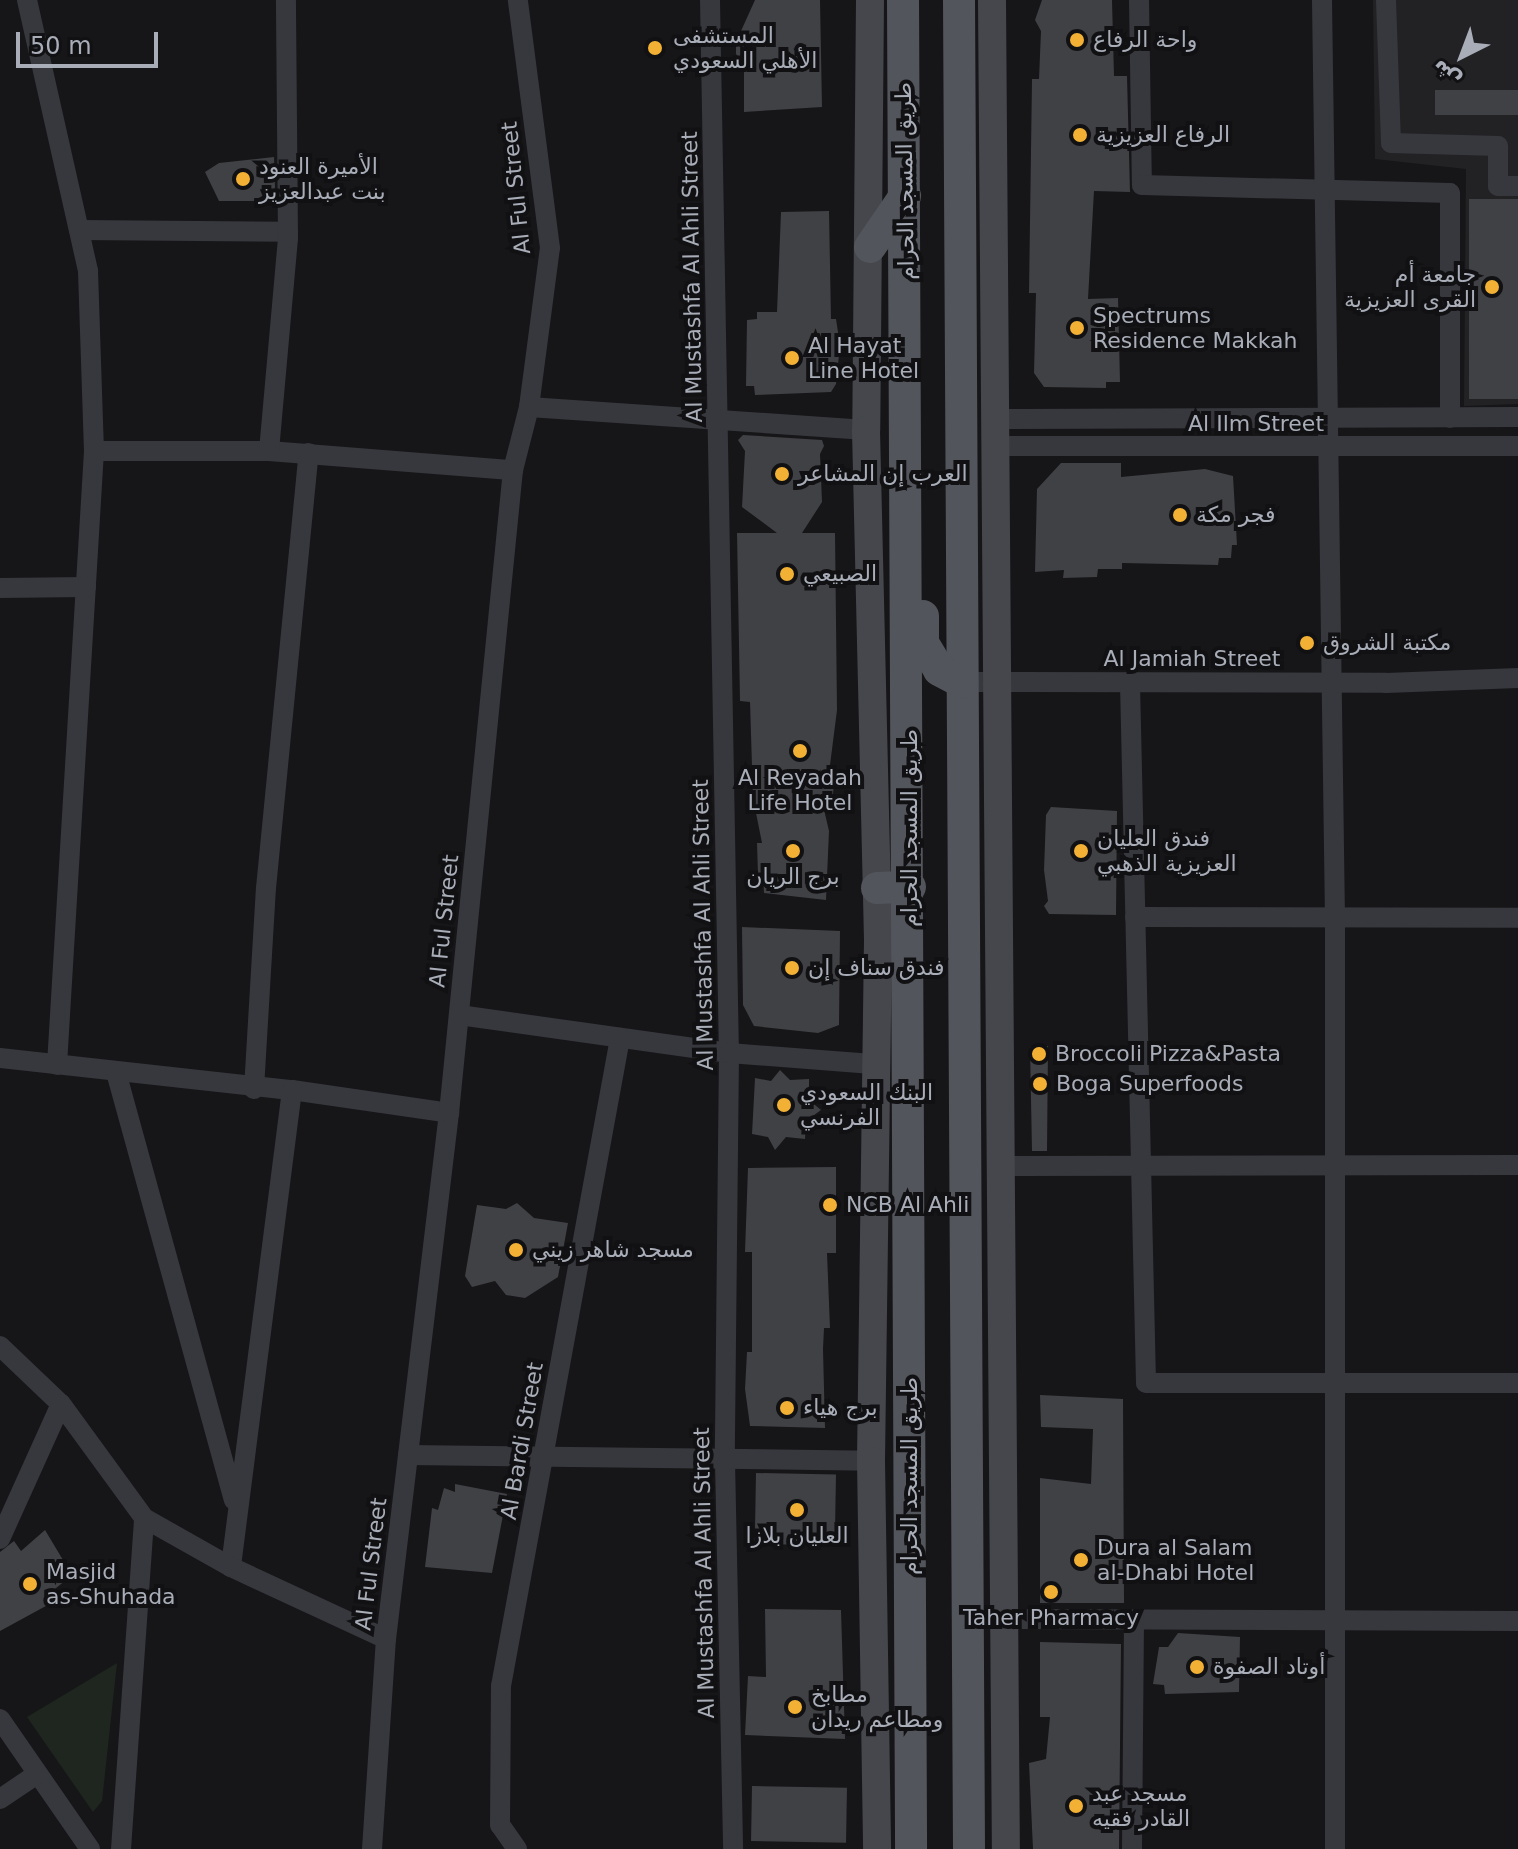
<!DOCTYPE html>
<meta charset="utf-8">
<style>
body{margin:0}
#map{position:relative;width:1518px;height:1849px;overflow:hidden;background:#161618;font-family:"DejaVu Sans","Noto Naskh Arabic",sans-serif}
div>[style]{position:absolute}
.built>*{inset:0;background:#222225}
.green>*{inset:0;background:#1e261f}
.building>*{inset:0;background:#404145;transform-origin:0 0}
.street>*{height:20px;margin:-10px;padding:0 10px;transform-origin:10px;border-radius:10px;background:#37383d}
.secondary>*{height:28px;margin:-14px;padding:0 14px;transform-origin:14px;border-radius:14px;background:#45474d}
.primary>*{height:32px;margin:-16px;padding:0 16px;transform-origin:16px;border-radius:16px;background:#53555c}
.dots>*{width:22px;height:22px;translate:-50% -50%;box-sizing:border-box;border:4px solid #111113;border-radius:50%}
span{translate:-50% -50%;white-space:nowrap;text-align:center;line-height:1.15;-webkit-text-stroke:8px #111113;paint-order:stroke}
.poi-label{font-size:22px;color:#a8adb8}
.left{translate:0 -50%;text-align:left}
.right{translate:-100% -50%;text-align:right}
.street-label{font-size:22px;color:#a8adb8}
.north{position:absolute;left:1422px;top:16px;width:80px;height:80px;-webkit-text-stroke:6px #111113;paint-order:stroke;rotate:222deg;font-size:22px;font-weight:700;line-height:32px;text-align:center;color:#a8adb8}
.north::after{content:'';display:block;margin:auto;width:28px;height:36px;background:#a8adb8;clip-path:polygon(50% 0,100% 100%,50% 72%,0 100%)}
.scale{position:absolute;left:16px;top:32px;width:142px;height:36px;box-sizing:border-box;border:4px solid #a8adb8;border-top:0;padding-left:10px;font-size:24px;line-height:28px;white-space:nowrap;color:#a8adb8;-webkit-text-stroke:6px #111113;paint-order:stroke}
</style>
<div id="map">
<div class="built">
<div style="clip-path:polygon(1373px 0,1518px 0,1518px 404px,1464px 406px,1466px 169px,1375px 159px)"></div>
</div>
<div class="green">
<div style="clip-path:polygon(117px 1663px,102px 1801px,93px 1812px,27px 1717px)"></div>
</div>
<div class="building">
<div style="clip-path:polygon(755px 0,820px 0,822px 107px,744px 112px,744px 64px,736px 54px,736px 42px)"></div>
<div style="clip-path:polygon(1042px 0,1112px 0,1114px 76px,1127px 76px,1130px 192px,1094px 191px,1088px 299px,1118px 298px,1120px 382px,1106px 382px,1106px 388px,1044px 387px,1034px 373px,1036px 293px,1029px 293px,1032px 79px,1039px 79px,1041px 31px,1035px 20px)"></div>
<div style="left:1518px;top:90px;width:25px;height:83px;rotate:90deg"></div>
<div style="clip-path:polygon(274px 157px,275px 188px,254px 201px,219px 201px,205px 172px,219px 163px)"></div>
<div style="left:1469px;top:199px;width:49px;height:200px"></div>
<div style="clip-path:polygon(829px 211px,831px 319px,836px 319px,840px 345px,836px 384px,831px 392px,755px 395px,754px 386px,746px 386px,747px 320px,757px 319px,757px 312px,777px 312px,781px 212px)"></div>
<div style="clip-path:polygon(743px 435px,822px 440px,824px 446px,820px 454px,822px 502px,802px 533px,835px 533px,837px 710px,829px 773px,835px 774px,832px 804px,822px 801px,829px 831px,826px 900px,764px 893px,763px 875px,758px 875px,757px 843px,762px 843px,753px 798px,750px 702px,740px 701px,737px 533px,777px 533px,742px 507px,745px 451px,738px 440px)"></div>
<div style="clip-path:polygon(1061px 463px,1121px 463px,1121px 477px,1205px 469px,1233px 476px,1237px 545px,1232px 545px,1231px 558px,1219px 558px,1218px 565px,1122px 563px,1122px 569px,1098px 569px,1097px 577px,1063px 578px,1064px 570px,1035px 572px,1037px 489px)"></div>
<div style="clip-path:polygon(1051px 807px,1117px 811px,1116px 915px,1049px 914px,1044px 906px,1048px 901px,1044px 870px,1046px 815px)"></div>
<div style="clip-path:polygon(742px 927px,840px 931px,839px 1025px,818px 1033px,754px 1026px,743px 1005px)"></div>
<div style="clip-path:polygon(1048px 1046px,1047px 1151px,1032px 1151px,1030px 1047px)"></div>
<div style="clip-path:polygon(780px 1070px,790px 1080px,809px 1079px,809px 1100px,821px 1110px,806px 1121px,805px 1139px,786px 1137px,775px 1150px,768px 1137px,752px 1134px,755px 1078px,771px 1081px)"></div>
<div style="clip-path:polygon(836px 1167px,836px 1253px,827px 1253px,830px 1328px,824px 1328px,823px 1349px,825px 1428px,750px 1426px,745px 1389px,747px 1352px,752px 1352px,752px 1252px,745px 1252px,748px 1168px)"></div>
<div style="clip-path:polygon(517px 1203px,534px 1218px,568px 1223px,558px 1277px,525px 1298px,506px 1295px,495px 1281px,472px 1287px,465px 1276px,477px 1205px,506px 1209px)"></div>
<div style="clip-path:polygon(1040px 1395px,1123px 1399px,1124px 1603px,1040px 1603px,1040px 1478px,1091px 1484px,1093px 1429px,1041px 1427px)"></div>
<div style="left:756px;top:1473px;width:80px;height:71px;rotate:1deg"></div>
<div style="clip-path:polygon(455px 1484px,507px 1494px,492px 1573px,425px 1567px,432px 1508px,438px 1510px,444px 1488px,455px 1492px)"></div>
<div style="clip-path:polygon(45px 1530px,72px 1575px,50px 1593px,55px 1601px,0 1631px,0 1552px,14px 1541px,21px 1551px)"></div>
<div style="clip-path:polygon(765px 1609px,841px 1610px,845px 1739px,745px 1735px,748px 1676px,766px 1677px)"></div>
<div style="clip-path:polygon(1178px 1633px,1240px 1637px,1239px 1692px,1165px 1694px,1164px 1685px,1153px 1684px,1159px 1647px,1168px 1647px)"></div>
<div style="clip-path:polygon(1040px 1642px,1121px 1644px,1119px 1849px,1033px 1849px,1029px 1763px,1046px 1759px,1050px 1717px,1040px 1717px)"></div>
<div style="left:752px;top:1786px;width:95px;height:55px;rotate:1deg"></div>
</div>
<div class="street">
<div style="left:27px;top:0;width:278px;rotate:77.3deg"></div>
<div style="left:88px;top:271px;width:180px;rotate:88.1deg"></div>
<div style="left:94px;top:451px;width:615px;rotate:93.45deg"></div>
<div style="left:710px;top:0;width:1053px;rotate:88.97deg"></div>
<div style="left:729px;top:1053px;width:408px;rotate:90.6deg"></div>
<div style="left:725px;top:1461px;width:388px;rotate:88.8deg"></div>
<div style="left:1139px;top:0;width:185px;rotate:89.1deg"></div>
<div style="left:1142px;top:185px;width:308px;rotate:1.5deg"></div>
<div style="left:1450px;top:193px;width:225px;rotate:90deg"></div>
<div style="left:1322px;top:0;width:917px;rotate:89.19deg"></div>
<div style="left:1335px;top:917px;width:932px;rotate:90deg"></div>
<div style="left:1386px;top:0;width:143px;rotate:88deg"></div>
<div style="left:1391px;top:143px;width:107px;rotate:1.6deg"></div>
<div style="left:1498px;top:146px;width:40px;rotate:90deg"></div>
<div style="left:1498px;top:186px;width:20px"></div>
<div style="left:79px;top:230px;width:209px;rotate:0.5deg"></div>
<div style="left:529px;top:407px;width:338px;rotate:3.9deg"></div>
<div style="left:993px;top:419px;width:525px;rotate:-0.22deg"></div>
<div style="left:993px;top:446px;width:525px"></div>
<div style="left:94px;top:451px;width:175px"></div>
<div style="left:269px;top:451px;width:245px;rotate:4.5deg"></div>
<div style="left:269px;top:451px;width:214px;rotate:-84.9deg"></div>
<div style="left:288px;top:238px;width:238px;rotate:-90.5deg"></div>
<div style="left:0;top:588px;width:86px;rotate:-0.7deg"></div>
<div style="left:962px;top:682px;width:424px;rotate:0.1deg"></div>
<div style="left:1386px;top:683px;width:132px;rotate:-2.2deg"></div>
<div style="left:1130px;top:683px;width:700px;rotate:88.69deg"></div>
<div style="left:1146px;top:1383px;width:372px"></div>
<div style="left:1135px;top:917px;width:383px;rotate:0.1deg"></div>
<div style="left:459px;top:1015px;width:273px;rotate:8deg"></div>
<div style="left:729px;top:1053px;width:144px;rotate:4.4deg"></div>
<div style="left:0;top:1058px;width:294px;rotate:6.3deg"></div>
<div style="left:292px;top:1090px;width:159px;rotate:8.3deg"></div>
<div style="left:116px;top:1072px;width:444px;rotate:74.6deg"></div>
<div style="left:254px;top:1089px;width:201px;rotate:-86.6deg"></div>
<div style="left:266px;top:888px;width:437px;rotate:-84.4deg"></div>
<div style="left:292px;top:1090px;width:481px;rotate:97.3deg"></div>
<div style="left:231px;top:1567px;width:171px;rotate:24.9deg"></div>
<div style="left:998px;top:1166px;width:520px;rotate:-0.11deg"></div>
<div style="left:0;top:1346px;width:84px;rotate:43.6deg"></div>
<div style="left:61px;top:1404px;width:141px;rotate:53.9deg"></div>
<div style="left:144px;top:1518px;width:100px;rotate:29.4deg"></div>
<div style="left:408px;top:1455px;width:463px;rotate:0.7deg"></div>
<div style="left:0;top:1539px;width:148px;rotate:-65.7deg"></div>
<div style="left:1004px;top:1619px;width:514px;rotate:0.22deg"></div>
<div style="left:0;top:1719px;width:158px;rotate:55.3deg"></div>
<div style="left:0;top:1799px;width:45px;rotate:-34deg"></div>
<div style="left:121px;top:1849px;width:332px;rotate:-86deg"></div>
<div style="left:372px;top:1849px;width:210px;rotate:-86.2deg"></div>
<div style="left:386px;top:1639px;width:530px;rotate:-83.17deg"></div>
<div style="left:449px;top:1113px;width:646px;rotate:-84.32deg"></div>
<div style="left:513px;top:470px;width:65px;rotate:-75.7deg"></div>
<div style="left:529px;top:407px;width:160px;rotate:-82.5deg"></div>
<div style="left:550px;top:248px;width:250px;rotate:-97.4deg"></div>
<div style="left:517px;top:1849px;width:29px;rotate:-125deg"></div>
<div style="left:500px;top:1825px;width:139px;rotate:-89.6deg"></div>
<div style="left:501px;top:1686px;width:659px;rotate:-79.59deg"></div>
<div style="left:1132px;top:1849px;width:229px;rotate:-89.5deg"></div>
</div>
<div class="secondary">
<div style="left:870px;top:0;width:430px;rotate:90.5deg"></div>
<div style="left:866px;top:430px;width:510px;rotate:88.65deg"></div>
<div style="left:878px;top:940px;width:521px;rotate:90.77deg"></div>
<div style="left:871px;top:1461px;width:388px;rotate:89.1deg"></div>
<div style="left:992px;top:0;width:1849px;rotate:89.57deg"></div>
</div>
<div class="primary">
<div style="left:903px;top:0;width:1849px;rotate:89.75deg"></div>
<div style="left:959px;top:0;width:1849px;rotate:89.69deg"></div>
<div style="left:870px;top:247px;width:62px;rotate:-55.5deg"></div>
<div style="left:923px;top:616px;width:27px;rotate:90deg"></div>
<div style="left:923px;top:643px;width:31px;rotate:59deg"></div>
<div style="left:939px;top:670px;width:26px;rotate:28deg"></div>
<div style="left:877px;top:888px;width:33px;rotate:-2deg"></div>
</div>
<div class="dots">
<div style="left:1077px;top:40px;background:#f2b134"></div>
<div style="left:655px;top:48px;background:#f2b134"></div>
<div style="left:1080px;top:135px;background:#f2b134"></div>
<div style="left:243px;top:179px;background:#f2b134"></div>
<div style="left:1492px;top:287px;background:#f2b134"></div>
<div style="left:1077px;top:328px;background:#f2b134"></div>
<div style="left:792px;top:358px;background:#f2b134"></div>
<div style="left:782px;top:474px;background:#f2b134"></div>
<div style="left:1180px;top:515px;background:#f2b134"></div>
<div style="left:787px;top:574px;background:#f2b134"></div>
<div style="left:1307px;top:643px;background:#f2b134"></div>
<div style="left:800px;top:751px;background:#f2b134"></div>
<div style="left:793px;top:851px;background:#f2b134"></div>
<div style="left:1081px;top:851px;background:#f2b134"></div>
<div style="left:792px;top:968px;background:#f2b134"></div>
<div style="left:1039px;top:1054px;background:#f2b134"></div>
<div style="left:1040px;top:1084px;background:#f2b134"></div>
<div style="left:784px;top:1105px;background:#f2b134"></div>
<div style="left:830px;top:1205px;background:#f2b134"></div>
<div style="left:516px;top:1250px;background:#f2b134"></div>
<div style="left:787px;top:1408px;background:#f2b134"></div>
<div style="left:797px;top:1510px;background:#f2b134"></div>
<div style="left:1081px;top:1560px;background:#f2b134"></div>
<div style="left:30px;top:1584px;background:#f2b134"></div>
<div style="left:1051px;top:1592px;background:#f2b134"></div>
<div style="left:1197px;top:1667px;background:#f2b134"></div>
<div style="left:795px;top:1707px;background:#f2b134"></div>
<div style="left:1076px;top:1806px;background:#f2b134"></div>
</div>
<div class="poi-label">
<span class="left" style="left:673px;top:48px">المستشفى<br>الأهلي السعودي</span>
<span class="left" style="left:1093px;top:40px">واحة الرفاع</span>
<span class="left" style="left:1096px;top:135px">الرفاع العزيزية</span>
<span class="left" style="left:259px;top:179px">الأميرة العنود<br>بنت عبدالعزيز</span>
<span class="right" style="left:1476px;top:287px">جامعة أم<br>القرى العزيزية</span>
<span class="left" style="left:1093px;top:328px">Spectrums<br>Residence Makkah</span>
<span class="left" style="left:808px;top:358px">Al Hayat<br>Line Hotel</span>
<span class="left" style="left:798px;top:474px">العرب إن المشاعر</span>
<span class="left" style="left:1196px;top:515px">فجر مكة</span>
<span class="left" style="left:803px;top:574px">الصبيعي</span>
<span class="left" style="left:1323px;top:643px">مكتبة الشروق</span>
<span style="left:800px;top:790px">Al Reyadah<br>Life Hotel</span>
<span class="left" style="left:1097px;top:851px">فندق العليان<br>العزيزية الذهبي</span>
<span style="left:793px;top:877px">برج الريان</span>
<span class="left" style="left:808px;top:968px">فندق سناف إن</span>
<span class="left" style="left:1055px;top:1054px">Broccoli Pizza&amp;Pasta</span>
<span class="left" style="left:1056px;top:1084px">Boga Superfoods</span>
<span class="left" style="left:800px;top:1105px">البنك السعودي<br>الفرنسي</span>
<span class="left" style="left:846px;top:1205px">NCB Al Ahli</span>
<span class="left" style="left:532px;top:1250px">مسجد شاهر زيني</span>
<span class="left" style="left:803px;top:1408px">برج هياء</span>
<span style="left:797px;top:1536px">العليان بلازا</span>
<span class="left" style="left:1097px;top:1560px">Dura al Salam<br>al-Dhabi Hotel</span>
<span class="left" style="left:46px;top:1584px">Masjid<br>as-Shuhada</span>
<span style="left:1051px;top:1618px">Taher Pharmacy</span>
<span class="left" style="left:1213px;top:1667px">أوتاد الصفوة</span>
<span class="left" style="left:811px;top:1707px">مطابخ<br>ومطاعم ريدان</span>
<span class="left" style="left:1092px;top:1806px">مسجد عبد<br>القادر فقيه</span>
</div>
<div class="street-label">
<span style="left:905px;top:181px;rotate:-91deg">طريق المسجد الحرام</span>
<span style="left:516px;top:188px;rotate:-96deg">Al Ful Street</span>
<span style="left:692px;top:277px;rotate:-91deg">Al Mustashfa Al Ahli Street</span>
<span style="left:1256px;top:424px">Al Ilm Street</span>
<span style="left:1192px;top:659px">Al Jamiah Street</span>
<span style="left:910px;top:828px;rotate:-90deg">طريق المسجد الحرام</span>
<span style="left:444px;top:921px;rotate:-84deg">Al Ful Street</span>
<span style="left:703px;top:925px;rotate:-91deg">Al Mustashfa Al Ahli Street</span>
<span style="left:522px;top:1441px;rotate:-80deg">Al Bardi Street</span>
<span style="left:910px;top:1476px;rotate:-90deg">طريق المسجد الحرام</span>
<span style="left:371px;top:1564px;rotate:-83deg">Al Ful Street</span>
<span style="left:704px;top:1573px;rotate:-91deg">Al Mustashfa Al Ahli Street</span>
</div>
<div class="north">ش</div>
<div class="scale">50 m</div>
</div>
